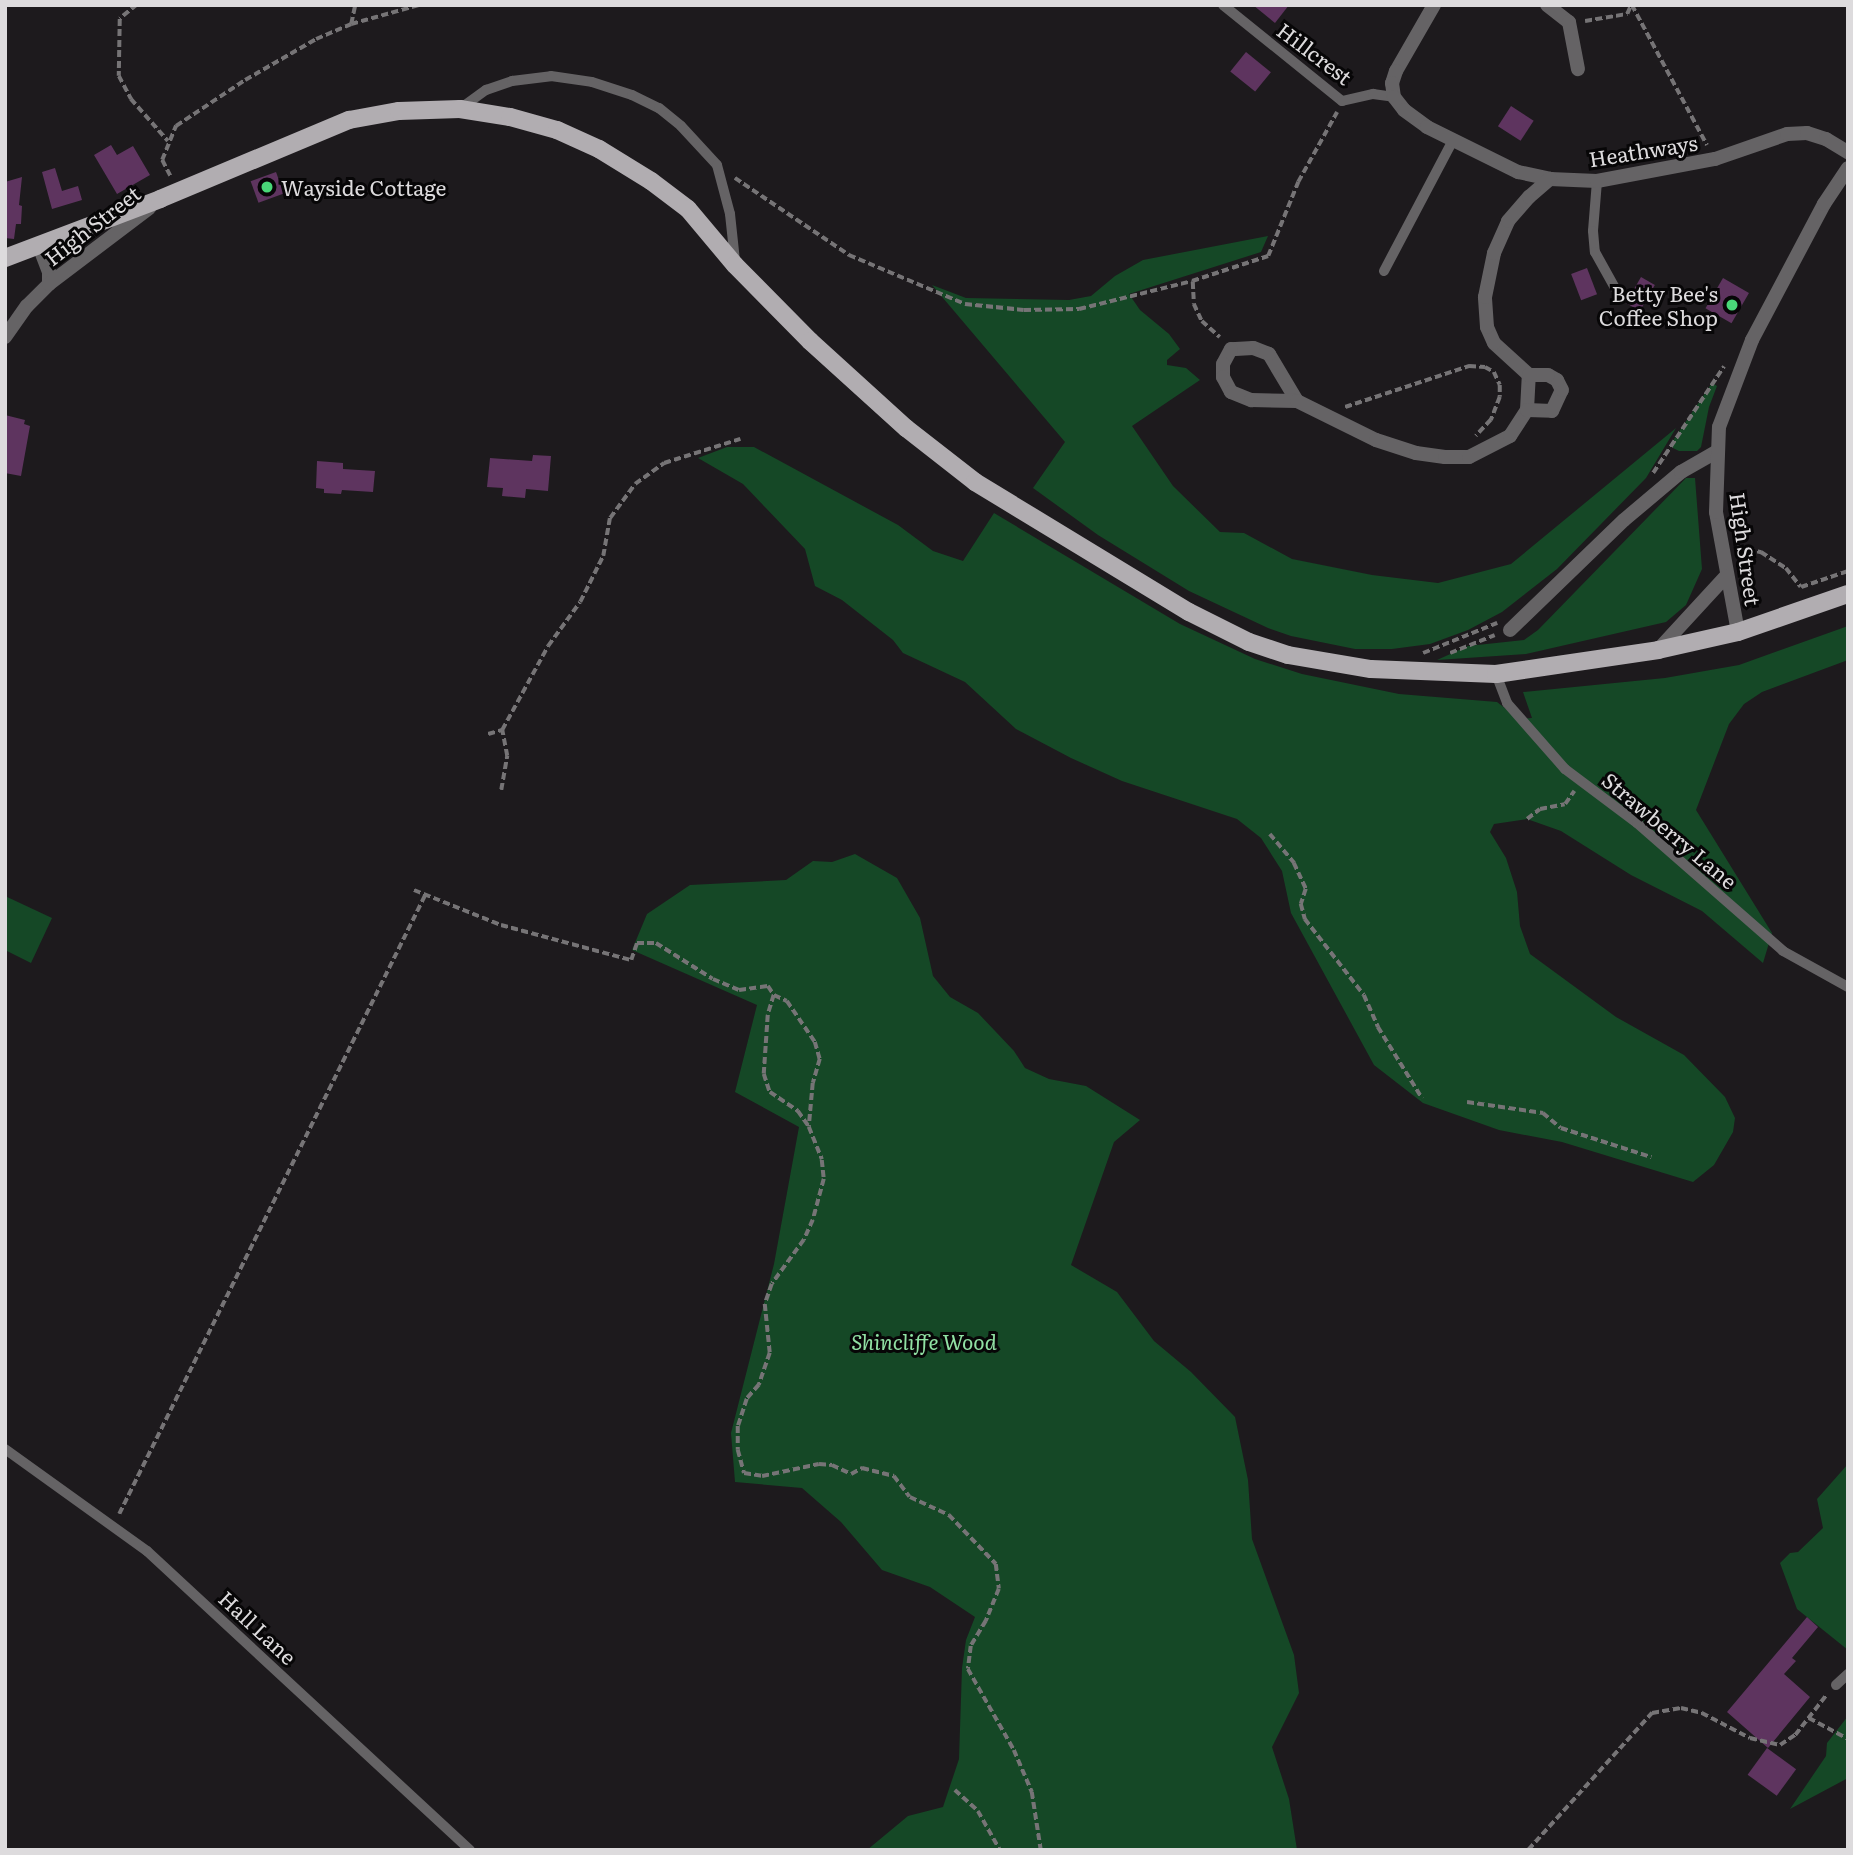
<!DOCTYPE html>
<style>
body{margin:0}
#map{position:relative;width:1853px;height:1855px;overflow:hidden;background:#1d1a1d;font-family:Literata,serif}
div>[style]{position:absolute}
.green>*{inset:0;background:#154826}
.building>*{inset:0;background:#5e345f;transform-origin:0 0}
.path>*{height:3.5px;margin-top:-1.75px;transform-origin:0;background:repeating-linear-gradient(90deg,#767476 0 7px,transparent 0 10.5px)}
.lane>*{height:10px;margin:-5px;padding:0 5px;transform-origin:5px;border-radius:5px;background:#656365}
.street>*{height:14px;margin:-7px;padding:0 7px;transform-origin:7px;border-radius:7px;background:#656365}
.primary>*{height:18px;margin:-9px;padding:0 9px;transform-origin:9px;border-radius:9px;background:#b1adb1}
.dots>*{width:19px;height:19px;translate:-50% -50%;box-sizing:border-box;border:4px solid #070607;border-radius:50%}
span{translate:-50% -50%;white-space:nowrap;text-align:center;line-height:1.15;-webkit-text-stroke:6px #070607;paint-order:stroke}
.street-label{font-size:21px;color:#dddbdd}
.poi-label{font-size:21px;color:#dddbdd}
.left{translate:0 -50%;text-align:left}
.right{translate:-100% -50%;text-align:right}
.park-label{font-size:21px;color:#91e1a4;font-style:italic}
.frame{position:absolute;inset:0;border:7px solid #dddbdd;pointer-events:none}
</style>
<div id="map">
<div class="green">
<div style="clip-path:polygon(1268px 236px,1261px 252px,1129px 294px,1140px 310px,1169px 334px,1180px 349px,1167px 360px,1167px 365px,1186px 368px,1200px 380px,1132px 426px,1173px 486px,1220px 532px,1244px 533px,1292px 559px,1372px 575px,1438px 583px,1511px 564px,1676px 428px,1646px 478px,1557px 569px,1502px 612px,1468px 630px,1430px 644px,1392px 649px,1355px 649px,1291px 636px,1268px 628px,1189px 591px,1098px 535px,1033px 488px,1065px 442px,932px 285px,966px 298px,1069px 300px,1091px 296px,1115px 276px,1143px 260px)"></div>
<div style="clip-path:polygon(1712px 383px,1717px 386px,1709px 407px,1701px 447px,1697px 451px,1679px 451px,1673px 448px,1672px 442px)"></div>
<div style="clip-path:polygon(727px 447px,754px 447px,898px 525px,933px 551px,963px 561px,994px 513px,1180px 624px,1255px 659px,1302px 674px,1399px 694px,1497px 702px,1519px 719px,1532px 718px,1523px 692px,1665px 678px,1739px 665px,1848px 626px,1848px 660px,1762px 692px,1744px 704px,1729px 724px,1696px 810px,1772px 933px,1763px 963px,1702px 911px,1631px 875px,1561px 831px,1527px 819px,1494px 824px,1490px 832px,1506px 858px,1517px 892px,1520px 926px,1530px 954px,1616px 1017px,1684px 1055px,1725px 1097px,1735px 1118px,1733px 1132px,1714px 1165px,1693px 1182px,1562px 1142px,1499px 1130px,1423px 1103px,1374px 1065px,1291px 913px,1282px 871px,1261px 838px,1237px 819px,1122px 781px,1071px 758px,1016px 729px,965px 682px,903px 653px,893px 640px,842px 600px,815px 586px,805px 549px,743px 484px,698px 458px)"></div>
<div style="clip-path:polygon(1686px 478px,1695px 478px,1702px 569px,1686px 605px,1666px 622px,1526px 654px,1437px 660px,1468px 646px,1524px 640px,1538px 630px)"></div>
<div style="clip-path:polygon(855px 854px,897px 878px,920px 918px,933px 976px,950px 997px,978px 1013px,1014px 1051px,1025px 1068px,1049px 1079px,1086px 1086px,1140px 1120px,1114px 1142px,1071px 1265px,1117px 1292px,1154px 1341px,1191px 1372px,1235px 1417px,1248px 1480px,1252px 1539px,1294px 1655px,1299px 1693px,1272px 1747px,1289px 1799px,1297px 1850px,867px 1850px,908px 1816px,943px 1807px,959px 1759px,962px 1668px,966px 1640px,975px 1617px,930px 1587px,882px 1570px,841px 1522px,802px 1488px,735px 1482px,731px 1433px,774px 1264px,799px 1127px,735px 1092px,757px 1005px,632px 950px,647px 914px,690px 885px,786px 880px,813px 861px,832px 862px)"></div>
<div style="clip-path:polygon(5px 896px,52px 918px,31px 963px,5px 950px)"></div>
<div style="clip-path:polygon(1848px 1464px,1848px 1650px,1797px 1609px,1780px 1563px,1790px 1553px,1798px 1552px,1823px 1528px,1817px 1499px)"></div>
<div style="clip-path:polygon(1848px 1716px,1848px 1778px,1790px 1809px,1826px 1756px,1827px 1743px)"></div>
</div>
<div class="building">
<div style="clip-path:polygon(1253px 5px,1289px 5px,1275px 23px)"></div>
<div style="left:1246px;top:52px;width:32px;height:25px;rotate:39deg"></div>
<div style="left:1511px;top:106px;width:27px;height:24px;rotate:33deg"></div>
<div style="clip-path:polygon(111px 145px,117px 155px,133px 146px,150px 175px,117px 194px,94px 155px)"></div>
<div style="clip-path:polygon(55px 168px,62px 191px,78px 186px,82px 200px,52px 209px,42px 172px)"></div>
<div style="left:276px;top:172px;width:23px;height:27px;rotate:70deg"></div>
<div style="clip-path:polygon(22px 177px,19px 205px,22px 206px,21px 224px,16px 224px,14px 239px,5px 238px,5px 182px)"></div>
<div style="left:1587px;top:268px;width:28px;height:17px;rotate:69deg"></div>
<div style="left:1641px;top:277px;width:16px;height:30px;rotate:30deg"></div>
<div style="left:1723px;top:278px;width:30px;height:35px;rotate:30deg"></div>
<div style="clip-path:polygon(5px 415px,25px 420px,24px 424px,30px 426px,21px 476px,5px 473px)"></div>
<div style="clip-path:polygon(533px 455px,551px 456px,548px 491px,526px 489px,525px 498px,502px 496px,503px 488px,487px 487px,490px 458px,532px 461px)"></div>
<div style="clip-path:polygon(317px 461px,343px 463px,343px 469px,375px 471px,373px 492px,342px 490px,341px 494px,324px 493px,324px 489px,316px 488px)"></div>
<div style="clip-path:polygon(1807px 1617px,1818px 1627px,1792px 1658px,1796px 1661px,1784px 1674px,1810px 1697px,1768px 1748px,1727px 1712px)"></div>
<div style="left:1767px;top:1748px;width:36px;height:33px;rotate:36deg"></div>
</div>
<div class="path">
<div style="left:137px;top:5px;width:22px;rotate:141deg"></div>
<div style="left:120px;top:19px;width:57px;rotate:91deg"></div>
<div style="left:119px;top:76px;width:26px;rotate:62deg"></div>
<div style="left:131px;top:99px;width:56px;rotate:48.6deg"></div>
<div style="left:1632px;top:5px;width:159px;rotate:61.8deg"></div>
<div style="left:1585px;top:21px;width:43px;rotate:-9.5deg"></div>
<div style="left:1627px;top:14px;width:10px;rotate:-66deg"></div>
<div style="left:351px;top:24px;width:19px;rotate:-78deg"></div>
<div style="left:170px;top:176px;width:18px;rotate:-117deg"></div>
<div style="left:162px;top:160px;width:37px;rotate:-68deg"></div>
<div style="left:176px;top:126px;width:83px;rotate:-33.7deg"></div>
<div style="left:245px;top:80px;width:82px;rotate:-30deg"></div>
<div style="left:316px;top:39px;width:38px;rotate:-23deg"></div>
<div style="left:351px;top:24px;width:71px;rotate:-15.6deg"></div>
<div style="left:735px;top:178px;width:138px;rotate:34deg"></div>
<div style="left:849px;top:255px;width:126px;rotate:22.9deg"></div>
<div style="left:965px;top:304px;width:59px;rotate:5.8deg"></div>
<div style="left:1024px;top:310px;width:55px;rotate:-1deg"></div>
<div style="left:1079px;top:309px;width:116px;rotate:-13.9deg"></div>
<div style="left:1192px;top:281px;width:80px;rotate:-18.2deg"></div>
<div style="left:1268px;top:256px;width:80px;rotate:-67.9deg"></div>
<div style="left:1298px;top:182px;width:80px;rotate:-60.9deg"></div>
<div style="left:1193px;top:282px;width:22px;rotate:87deg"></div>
<div style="left:1194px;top:304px;width:19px;rotate:65deg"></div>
<div style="left:1202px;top:321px;width:24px;rotate:42deg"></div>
<div style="left:1345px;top:407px;width:131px;rotate:-18.3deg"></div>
<div style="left:1469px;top:366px;width:16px;rotate:4deg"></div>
<div style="left:1485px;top:367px;width:10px;rotate:29deg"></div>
<div style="left:1494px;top:372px;width:14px;rotate:65deg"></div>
<div style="left:1500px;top:385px;width:12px;rotate:90deg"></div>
<div style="left:1500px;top:397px;width:25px;rotate:111deg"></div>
<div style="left:1491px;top:420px;width:22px;rotate:133deg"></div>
<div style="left:1653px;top:473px;width:128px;rotate:-56.4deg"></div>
<div style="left:1737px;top:547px;width:25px;rotate:12deg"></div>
<div style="left:1761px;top:552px;width:30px;rotate:33deg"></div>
<div style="left:1786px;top:568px;width:24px;rotate:52deg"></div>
<div style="left:1801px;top:587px;width:50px;rotate:-18.8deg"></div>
<div style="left:1423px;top:653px;width:80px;rotate:-22.1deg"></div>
<div style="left:1450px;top:653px;width:48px;rotate:-21.8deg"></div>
<div style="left:488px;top:734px;width:15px;rotate:-16deg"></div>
<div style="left:502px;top:730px;width:96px;rotate:-61.3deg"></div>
<div style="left:548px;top:646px;width:54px;rotate:-54deg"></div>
<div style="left:580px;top:602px;width:51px;rotate:-63.4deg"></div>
<div style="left:603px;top:556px;width:39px;rotate:-80deg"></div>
<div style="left:610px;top:518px;width:42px;rotate:-53.7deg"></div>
<div style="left:635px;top:484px;width:36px;rotate:-36deg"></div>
<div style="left:664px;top:463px;width:80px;rotate:-17.5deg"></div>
<div style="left:501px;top:790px;width:35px;rotate:-80deg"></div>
<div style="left:507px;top:756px;width:26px;rotate:-101deg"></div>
<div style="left:1527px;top:819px;width:16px;rotate:-38deg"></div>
<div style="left:1540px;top:809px;width:25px;rotate:-11deg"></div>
<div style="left:1565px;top:804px;width:16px;rotate:-55deg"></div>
<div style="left:1270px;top:834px;width:38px;rotate:50deg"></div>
<div style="left:1294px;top:863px;width:29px;rotate:65deg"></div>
<div style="left:1306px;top:889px;width:16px;rotate:108deg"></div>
<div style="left:1301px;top:904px;width:16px;rotate:75deg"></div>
<div style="left:1305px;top:919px;width:96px;rotate:52.2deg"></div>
<div style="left:1364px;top:995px;width:35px;rotate:66deg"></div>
<div style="left:1378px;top:1027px;width:84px;rotate:58.2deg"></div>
<div style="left:414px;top:890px;width:94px;rotate:21.9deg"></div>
<div style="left:501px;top:925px;width:135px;rotate:15.1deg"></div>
<div style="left:631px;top:960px;width:18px;rotate:-71deg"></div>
<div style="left:637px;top:943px;width:19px"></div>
<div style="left:656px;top:943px;width:67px;rotate:32.3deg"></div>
<div style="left:713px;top:979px;width:28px;rotate:23deg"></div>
<div style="left:739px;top:990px;width:29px;rotate:-8deg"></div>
<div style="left:768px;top:986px;width:11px;rotate:56deg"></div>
<div style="left:774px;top:995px;width:21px;rotate:107deg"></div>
<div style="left:768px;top:1015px;width:59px;rotate:93.9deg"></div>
<div style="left:764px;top:1074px;width:19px;rotate:72deg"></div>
<div style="left:770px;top:1092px;width:34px;rotate:34deg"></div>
<div style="left:798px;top:1111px;width:19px;rotate:55deg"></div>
<div style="left:809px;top:1127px;width:35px;rotate:68deg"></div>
<div style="left:822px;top:1160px;width:19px;rotate:84deg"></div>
<div style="left:824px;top:1179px;width:42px;rotate:105deg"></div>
<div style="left:813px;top:1220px;width:22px;rotate:114deg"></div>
<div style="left:804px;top:1240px;width:54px;rotate:126deg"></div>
<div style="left:772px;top:1284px;width:21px;rotate:109deg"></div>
<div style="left:765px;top:1304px;width:49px;rotate:84.2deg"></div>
<div style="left:770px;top:1353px;width:34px;rotate:109deg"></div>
<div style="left:759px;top:1385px;width:18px;rotate:131deg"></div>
<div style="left:747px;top:1399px;width:28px;rotate:108deg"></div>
<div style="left:738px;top:1426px;width:24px;rotate:90deg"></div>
<div style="left:738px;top:1450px;width:24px;rotate:75deg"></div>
<div style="left:744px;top:1473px;width:18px;rotate:9deg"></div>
<div style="left:762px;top:1476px;width:58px;rotate:-11.9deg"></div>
<div style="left:819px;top:1464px;width:13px;rotate:4deg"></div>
<div style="left:832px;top:1465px;width:21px;rotate:25deg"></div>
<div style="left:851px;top:1474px;width:13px;rotate:-29deg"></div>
<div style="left:862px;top:1468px;width:33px;rotate:14deg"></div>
<div style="left:894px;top:1476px;width:26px;rotate:53deg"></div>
<div style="left:910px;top:1497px;width:43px;rotate:24.8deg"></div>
<div style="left:949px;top:1515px;width:68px;rotate:46.2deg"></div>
<div style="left:996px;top:1564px;width:25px;rotate:83deg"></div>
<div style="left:999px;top:1589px;width:35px;rotate:112deg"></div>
<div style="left:986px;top:1621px;width:29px;rotate:121deg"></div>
<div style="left:971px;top:1646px;width:23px;rotate:97deg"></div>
<div style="left:968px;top:1669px;width:93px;rotate:60.4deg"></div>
<div style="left:1014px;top:1750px;width:46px;rotate:66.8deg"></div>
<div style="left:1032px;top:1792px;width:59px;rotate:81.2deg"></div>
<div style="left:774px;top:995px;width:14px;rotate:25deg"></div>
<div style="left:787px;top:1001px;width:50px;rotate:55.7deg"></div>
<div style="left:815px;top:1042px;width:18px;rotate:74deg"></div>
<div style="left:820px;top:1059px;width:25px;rotate:106deg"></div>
<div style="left:813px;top:1083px;width:44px;rotate:95.2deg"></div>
<div style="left:1467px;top:1102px;width:77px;rotate:8.2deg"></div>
<div style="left:1543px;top:1113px;width:23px;rotate:40deg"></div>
<div style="left:1561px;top:1128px;width:95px;rotate:17.9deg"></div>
<div style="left:119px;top:1514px;width:691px;rotate:-63.69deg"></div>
<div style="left:1809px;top:1718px;width:44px;rotate:28.3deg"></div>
<div style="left:955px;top:1790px;width:31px;rotate:42deg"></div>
<div style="left:978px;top:1811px;width:45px;rotate:60.6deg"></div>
<div style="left:1528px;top:1850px;width:185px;rotate:-47.9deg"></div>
<div style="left:1652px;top:1713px;width:29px;rotate:-10deg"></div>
<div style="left:1681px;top:1708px;width:22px;rotate:13deg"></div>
<div style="left:1702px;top:1713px;width:54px;rotate:27.5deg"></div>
<div style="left:1750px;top:1738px;width:31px;rotate:13deg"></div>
<div style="left:1780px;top:1745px;width:18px;rotate:-34deg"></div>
<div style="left:1795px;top:1735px;width:52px;rotate:-52deg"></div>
</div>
<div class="lane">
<div style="left:1223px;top:5px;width:153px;rotate:38.9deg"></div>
<div style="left:1342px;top:101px;width:32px;rotate:-13deg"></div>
<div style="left:1373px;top:94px;width:21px;rotate:8deg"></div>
<div style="left:461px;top:108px;width:31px;rotate:-36deg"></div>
<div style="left:486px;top:90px;width:28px;rotate:-19deg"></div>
<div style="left:512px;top:81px;width:39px;rotate:-7deg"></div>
<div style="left:551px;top:76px;width:41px;rotate:8.3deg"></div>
<div style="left:592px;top:82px;width:42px;rotate:18deg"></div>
<div style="left:632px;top:95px;width:30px;rotate:26deg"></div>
<div style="left:659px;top:108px;width:28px;rotate:39deg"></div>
<div style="left:681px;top:126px;width:53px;rotate:47.3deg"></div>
<div style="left:717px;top:165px;width:51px;rotate:75.1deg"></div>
<div style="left:730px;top:214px;width:47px;rotate:83.9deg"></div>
<div style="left:1597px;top:181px;width:50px;rotate:94.6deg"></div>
<div style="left:1593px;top:231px;width:21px;rotate:85deg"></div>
<div style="left:1595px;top:252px;width:41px;rotate:60.9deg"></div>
<div style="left:1384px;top:271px;width:146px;rotate:-62.2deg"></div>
<div style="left:1496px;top:674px;width:31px;rotate:69deg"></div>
<div style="left:1507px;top:703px;width:88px;rotate:48.7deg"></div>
<div style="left:1565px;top:769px;width:90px;rotate:36.9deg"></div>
<div style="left:1637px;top:823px;width:194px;rotate:41.2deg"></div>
<div style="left:1783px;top:951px;width:74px;rotate:29deg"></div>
<div style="left:5px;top:1449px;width:175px;rotate:35.7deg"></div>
<div style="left:147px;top:1551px;width:440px;rotate:42.8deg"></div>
<div style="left:1836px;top:1685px;width:16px;rotate:-43deg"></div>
</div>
<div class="street">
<div style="left:1434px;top:5px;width:76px;rotate:119.9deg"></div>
<div style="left:1396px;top:71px;width:13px;rotate:108deg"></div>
<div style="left:1392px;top:83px;width:14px;rotate:82deg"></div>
<div style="left:1394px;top:97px;width:16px;rotate:52deg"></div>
<div style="left:1404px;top:110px;width:29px;rotate:36deg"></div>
<div style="left:1427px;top:127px;width:102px;rotate:26.3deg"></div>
<div style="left:1518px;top:172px;width:33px;rotate:12deg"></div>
<div style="left:1550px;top:179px;width:47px;rotate:2.4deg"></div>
<div style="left:1597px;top:181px;width:120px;rotate:-10.6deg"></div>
<div style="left:1715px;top:159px;width:76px;rotate:-19.1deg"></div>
<div style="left:1787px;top:134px;width:20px;rotate:-3deg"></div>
<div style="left:1807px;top:133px;width:20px;rotate:18deg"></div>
<div style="left:1826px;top:139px;width:26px;rotate:31deg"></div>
<div style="left:1547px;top:5px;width:28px;rotate:38deg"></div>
<div style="left:1569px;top:22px;width:48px;rotate:79.2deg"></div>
<div style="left:39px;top:246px;width:28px;rotate:69deg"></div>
<div style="left:49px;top:272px;width:12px;rotate:90deg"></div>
<div style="left:5px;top:337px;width:38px;rotate:-55deg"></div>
<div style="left:27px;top:306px;width:31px;rotate:-45deg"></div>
<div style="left:49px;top:284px;width:126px;rotate:-37.2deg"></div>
<div style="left:1297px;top:401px;width:55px;rotate:-120.8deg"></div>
<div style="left:1269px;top:354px;width:17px;rotate:-159deg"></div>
<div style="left:1253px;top:348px;width:22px;rotate:177deg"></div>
<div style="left:1231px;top:349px;width:17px;rotate:118deg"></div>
<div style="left:1223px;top:364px;width:13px;rotate:90deg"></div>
<div style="left:1223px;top:377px;width:17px;rotate:62deg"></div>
<div style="left:1231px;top:392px;width:22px;rotate:22deg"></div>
<div style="left:1251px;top:400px;width:46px;rotate:1.2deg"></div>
<div style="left:1297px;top:401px;width:88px;rotate:26.3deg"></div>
<div style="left:1376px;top:440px;width:42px;rotate:18deg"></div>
<div style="left:1416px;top:453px;width:29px;rotate:8deg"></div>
<div style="left:1445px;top:457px;width:24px"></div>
<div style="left:1469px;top:457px;width:46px;rotate:-27.1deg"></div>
<div style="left:1510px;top:436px;width:31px;rotate:-57deg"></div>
<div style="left:1527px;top:410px;width:35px;rotate:-87deg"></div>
<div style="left:1529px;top:375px;width:47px;rotate:-137.6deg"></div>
<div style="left:1494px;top:343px;width:17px;rotate:-114deg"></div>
<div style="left:1487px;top:327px;width:30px;rotate:-94deg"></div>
<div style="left:1485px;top:297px;width:45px;rotate:-78.4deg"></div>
<div style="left:1494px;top:253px;width:35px;rotate:-66deg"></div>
<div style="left:1508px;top:221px;width:32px;rotate:-49deg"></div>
<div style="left:1529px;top:197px;width:28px;rotate:-41deg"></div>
<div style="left:1527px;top:410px;width:25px;rotate:2deg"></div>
<div style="left:1552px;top:411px;width:23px;rotate:-65deg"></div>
<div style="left:1562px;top:390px;width:11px;rotate:-117deg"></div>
<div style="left:1557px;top:380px;width:10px;rotate:-151deg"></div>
<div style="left:1548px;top:375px;width:19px;rotate:180deg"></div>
<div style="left:1510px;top:630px;width:158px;rotate:-44deg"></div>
<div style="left:1624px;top:520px;width:75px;rotate:-40.1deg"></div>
<div style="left:1681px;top:472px;width:40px;rotate:-29.7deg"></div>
<div style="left:1738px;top:632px;width:122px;rotate:-100.4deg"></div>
<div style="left:1716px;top:512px;width:85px;rotate:-88deg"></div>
<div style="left:1719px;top:427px;width:93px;rotate:-69.2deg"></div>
<div style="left:1752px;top:340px;width:154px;rotate:-62.1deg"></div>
<div style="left:1824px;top:204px;width:43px;rotate:-56.3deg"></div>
<div style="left:1658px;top:650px;width:100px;rotate:-47.4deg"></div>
</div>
<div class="primary">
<div style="left:5px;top:258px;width:166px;rotate:-20.8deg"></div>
<div style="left:160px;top:199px;width:205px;rotate:-22.7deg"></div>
<div style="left:349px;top:120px;width:51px;rotate:-10.2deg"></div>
<div style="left:399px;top:111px;width:61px;rotate:-1.9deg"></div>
<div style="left:460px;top:109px;width:51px;rotate:9.1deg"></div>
<div style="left:510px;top:117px;width:49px;rotate:15.5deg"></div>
<div style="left:557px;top:130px;width:46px;rotate:24.3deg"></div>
<div style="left:599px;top:149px;width:61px;rotate:31.6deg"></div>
<div style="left:651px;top:181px;width:46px;rotate:37.1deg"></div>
<div style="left:688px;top:209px;width:73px;rotate:50deg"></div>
<div style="left:735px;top:265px;width:107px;rotate:45.4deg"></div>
<div style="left:810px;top:341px;width:130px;rotate:42.2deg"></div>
<div style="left:906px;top:428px;width:88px;rotate:38deg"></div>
<div style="left:975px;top:482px;width:250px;rotate:31.3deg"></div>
<div style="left:1189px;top:612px;width:67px;rotate:26.6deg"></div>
<div style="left:1249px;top:642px;width:41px;rotate:18.4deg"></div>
<div style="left:1288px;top:655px;width:84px;rotate:9.6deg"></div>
<div style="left:1371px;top:669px;width:125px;rotate:2.3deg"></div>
<div style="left:1496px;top:674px;width:164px;rotate:-8.4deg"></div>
<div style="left:1658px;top:650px;width:82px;rotate:-12.7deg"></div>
<div style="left:1738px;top:632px;width:116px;rotate:-19.1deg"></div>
</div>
<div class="dots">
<div style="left:267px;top:187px;background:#49d778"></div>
<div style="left:1732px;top:305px;background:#49d778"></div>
</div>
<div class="street-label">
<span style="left:1315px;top:53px;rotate:37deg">Hillcrest</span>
<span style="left:1643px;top:150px;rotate:-9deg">Heathways</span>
<span style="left:92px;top:225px;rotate:-38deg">High Street</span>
<span style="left:1746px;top:549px;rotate:82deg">High Street</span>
<span style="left:1670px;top:830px;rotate:40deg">Strawberry Lane</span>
<span style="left:258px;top:1627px;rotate:43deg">Hall Lane</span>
</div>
<div class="poi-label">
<span class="left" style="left:281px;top:187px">Wayside Cottage</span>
<span class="right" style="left:1718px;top:305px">Betty Bee's<br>Coffee Shop</span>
</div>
<div class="park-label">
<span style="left:924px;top:1341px">Shincliffe Wood</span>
</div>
<div class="frame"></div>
</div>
